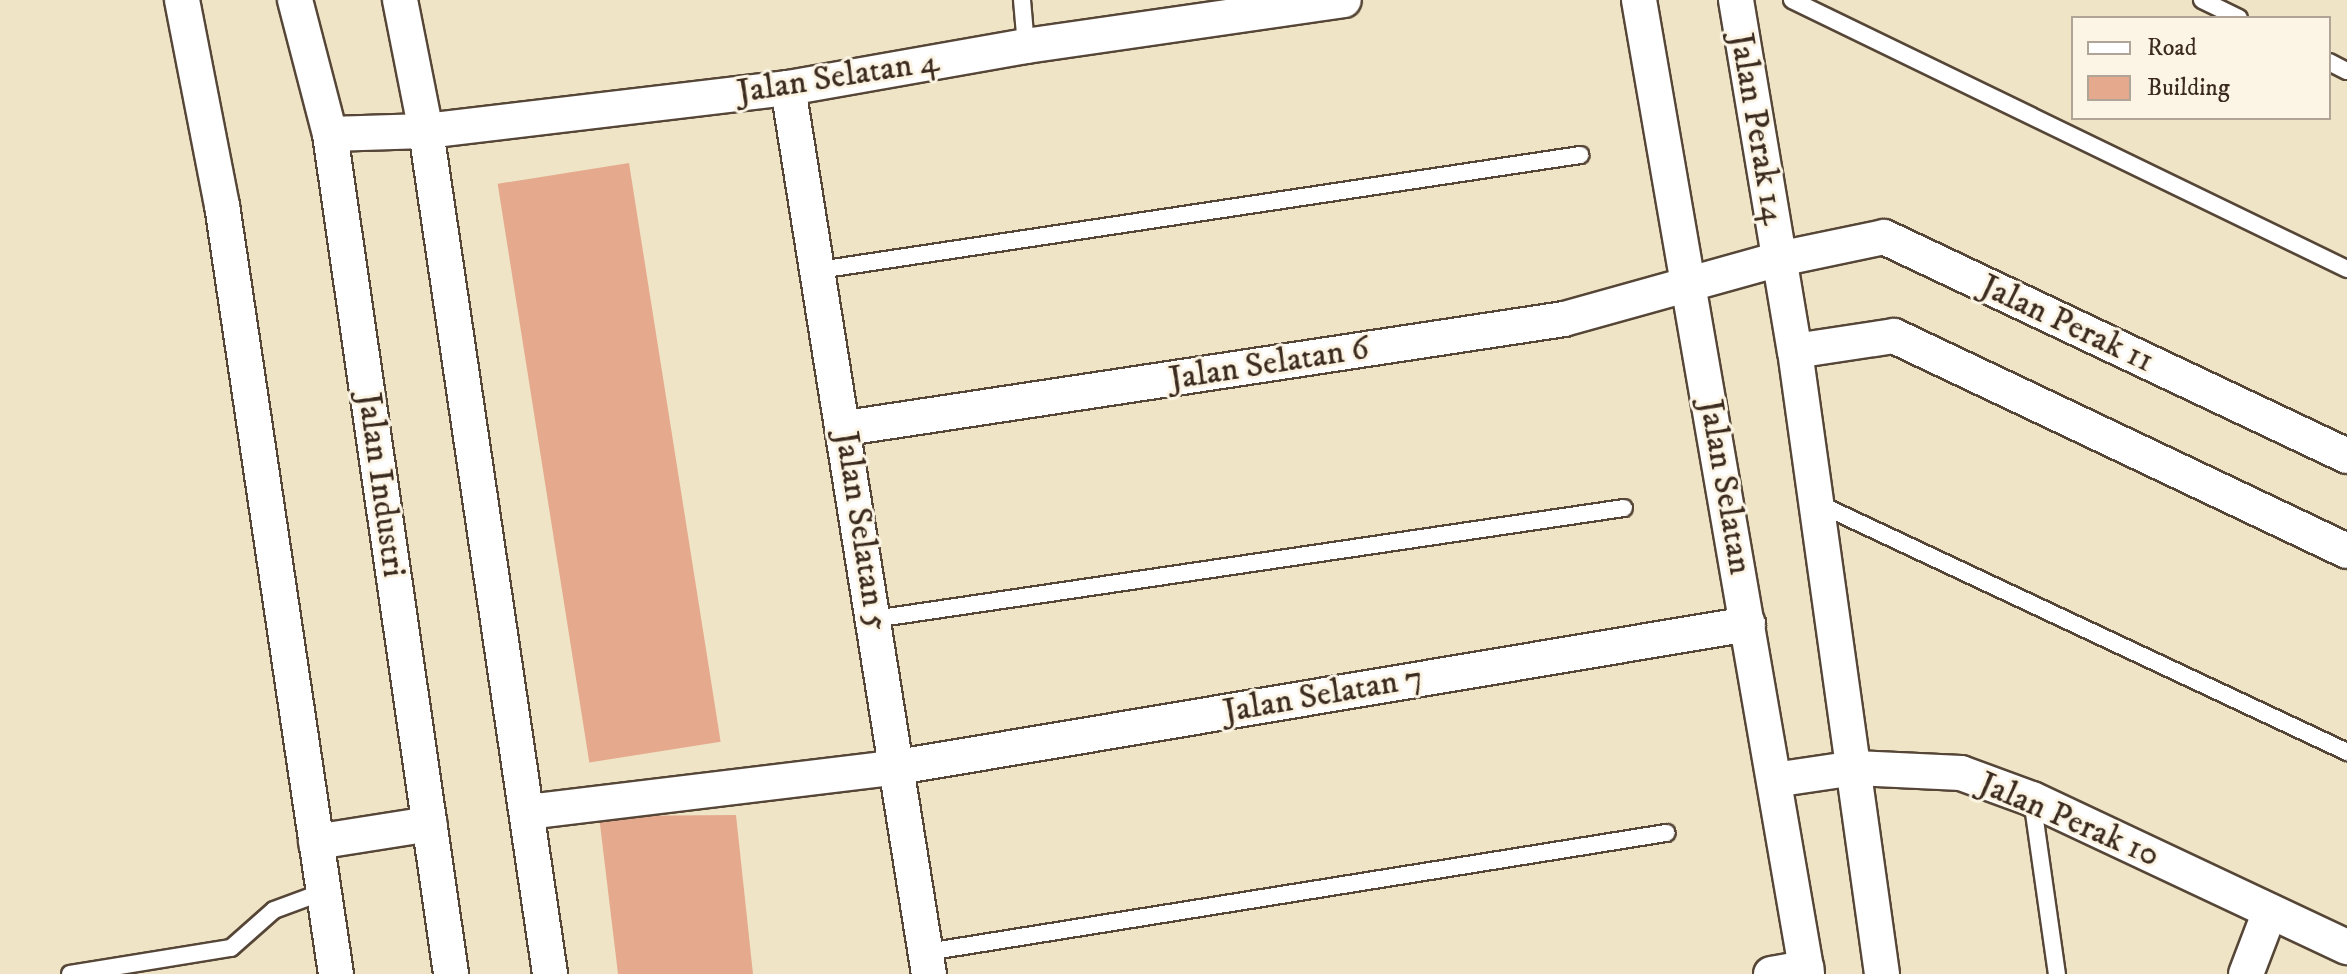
<!DOCTYPE html>
<style>
body{margin:0}
#map{position:relative;width:2347px;height:974px;overflow:hidden;background:#efe5c6;font-family:"IM FELL DW Pica",serif}
div>[style]{position:absolute}
.building>*{inset:0;background:#e5aa8e;transform-origin:0 0}
.roads{filter:drop-shadow(2px 0 #564637) drop-shadow(-2px 0 #564637) drop-shadow(0 2px #564637) drop-shadow(0 -2px #564637)}
.lane>*{height:16px;margin:-8px;padding:0 8px;transform-origin:8px;border-radius:8px;background:#fff}
.street>*{height:34px;margin:-17px;padding:0 17px;transform-origin:17px;border-radius:17px;background:#fff}
span{translate:-50% -50%;white-space:nowrap;text-align:center;line-height:1.15;-webkit-text-stroke:6px #fcf5e5;paint-order:stroke}
.street-label{font-size:34px;color:#3b2a1e}
.legend{position:absolute;left:2071px;top:16px;width:260px;height:104px;box-sizing:border-box;background:#fcf5e5;border:2px solid #afa495;margin:0;padding:10px 14px;list-style:none;font-size:24px;color:#3b2a1e}
.legend li{display:flex;align-items:center;gap:16px;height:40px}
.legend b{width:40px;border:2px solid #afa495}
</style>
<div id="map">
<div class="building">
<div style="left:629px;top:163px;width:586px;height:133px;rotate:81deg"></div>
<div style="clip-path:polygon(736px 815px,753px 974px,618px 974px,599px 816px)"></div>
</div>
<div class="roads">
<div class="lane">
<div style="left:1022px;top:0;width:46px;rotate:85deg"></div>
<div style="left:1792px;top:0;width:617px;rotate:25.86deg"></div>
<div style="left:2202px;top:0;width:41px;rotate:25.9deg"></div>
<div style="left:2329px;top:62px;width:20px;rotate:27deg"></div>
<div style="left:819px;top:270px;width:770px;rotate:-8.59deg"></div>
<div style="left:1817px;top:503px;width:586px;rotate:25.16deg"></div>
<div style="left:874px;top:619px;width:758px;rotate:-8.42deg"></div>
<div style="left:2032px;top:799px;width:177px;rotate:81.9deg"></div>
<div style="left:927px;top:952px;width:749px;rotate:-9.15deg"></div>
<div style="left:70px;top:974px;width:163px;rotate:-9.2deg"></div>
<div style="left:231px;top:948px;width:57px;rotate:-41.5deg"></div>
<div style="left:274px;top:910px;width:49px;rotate:-20.3deg"></div>
</div>
<div class="street">
<div style="left:182px;top:0;width:209px;rotate:79deg"></div>
<div style="left:222px;top:205px;width:777px;rotate:81.57deg"></div>
<div style="left:295px;top:0;width:138px;rotate:75.4deg"></div>
<div style="left:330px;top:134px;width:849px;rotate:81.8deg"></div>
<div style="left:400px;top:0;width:134px;rotate:78.8deg"></div>
<div style="left:426px;top:131px;width:852px;rotate:81.63deg"></div>
<div style="left:1639px;top:0;width:988px;rotate:80.21deg"></div>
<div style="left:1736px;top:0;width:356px;rotate:80.5deg"></div>
<div style="left:1795px;top:351px;width:629px;rotate:82.05deg"></div>
<div style="left:788px;top:88px;width:897px;rotate:80.96deg"></div>
<div style="left:330px;top:134px;width:96px;rotate:-1.8deg"></div>
<div style="left:426px;top:131px;width:365px;rotate:-6.8deg"></div>
<div style="left:788px;top:88px;width:242px;rotate:-10deg"></div>
<div style="left:1026px;top:46px;width:321px;rotate:-8.2deg"></div>
<div style="left:1795px;top:351px;width:100px;rotate:-8.6deg"></div>
<div style="left:1894px;top:336px;width:501px;rotate:25.39deg"></div>
<div style="left:846px;top:428px;width:726px;rotate:-8.63deg"></div>
<div style="left:1564px;top:319px;width:223px;rotate:-15.6deg"></div>
<div style="left:1779px;top:259px;width:107px;rotate:-11.8deg"></div>
<div style="left:1884px;top:237px;width:512px;rotate:25.31deg"></div>
<div style="left:1774px;top:780px;width:82px;rotate:-8.4deg"></div>
<div style="left:1855px;top:768px;width:106px;rotate:2.7deg"></div>
<div style="left:1961px;top:773px;width:76px;rotate:20.1deg"></div>
<div style="left:2032px;top:799px;width:348px;rotate:25.2deg"></div>
<div style="left:527px;top:812px;width:374px;rotate:-6.9deg"></div>
<div style="left:898px;top:767px;width:862px;rotate:-9.55deg"></div>
<div style="left:316px;top:842px;width:115px;rotate:-9deg"></div>
<div style="left:1771px;top:974px;width:36px;rotate:-10deg"></div>
<div style="left:2246px;top:974px;width:67px;rotate:-69.1deg"></div>
</div>
</div>
<div class="street-label">
<span style="left:838px;top:77px;rotate:-9deg">Jalan Selatan 4</span>
<span style="left:1757px;top:129px;rotate:80deg">Jalan Perak 14</span>
<span style="left:2067px;top:324px;rotate:25deg">Jalan Perak 11</span>
<span style="left:1269px;top:364px;rotate:-9deg">Jalan Selatan 6</span>
<span style="left:381px;top:485px;rotate:82deg">Jalan Industri</span>
<span style="left:1725px;top:487px;rotate:80deg">Jalan Selatan</span>
<span style="left:861px;top:531px;rotate:81deg">Jalan Selatan 5</span>
<span style="left:1323px;top:695px;rotate:-10deg">Jalan Selatan 7</span>
<span style="left:2069px;top:820px;rotate:23deg">Jalan Perak 10</span>
</div>
<ul class="legend">
<li><b style="height:10px;background:#fff"></b>Road</li>
<li><b style="height:22px;background:#e5aa8e"></b>Building</li>
</ul>
</div>
